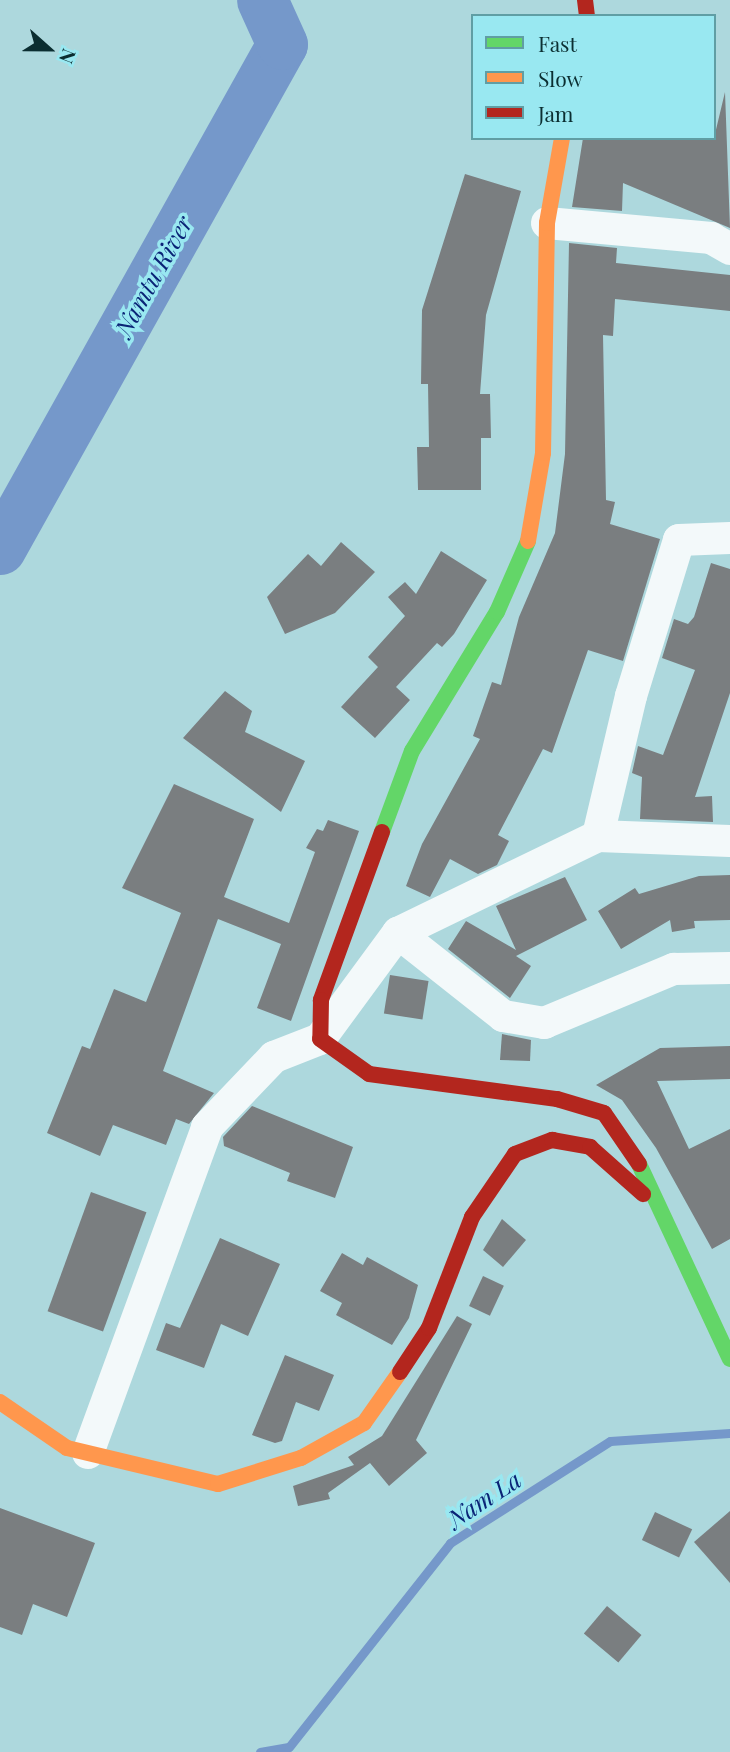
<!DOCTYPE html>
<style>
body{margin:0}
#map{position:relative;width:730px;height:1752px;overflow:hidden;background:#add8dd;font-family:"Playfair Display",serif}
div>[style]{position:absolute}
.stream>*{height:9px;margin:-4.5px;padding:0 4.5px;transform-origin:4.5px;border-radius:4.5px;background:#7598ca}
.river>*{height:51px;margin:-25.5px;padding:0 25.5px;transform-origin:25.5px;border-radius:25.5px;background:#7598ca}
.building>*{inset:0;background:#7a7e80;transform-origin:0 0}
.street>*{height:32px;margin:-16px;padding:0 16px;transform-origin:16px;border-radius:16px;background:#f3f9fa}
.fast>*{height:16px;margin:-8px;padding:0 8px;transform-origin:8px;border-radius:8px;background:#63d668}
.slow>*{height:16px;margin:-8px;padding:0 8px;transform-origin:8px;border-radius:8px;background:#ff974d}
.jam>*{height:16px;margin:-8px;padding:0 8px;transform-origin:8px;border-radius:8px;background:#b3261e}
span{translate:-50% -50%;white-space:nowrap;text-align:center;line-height:1.15;-webkit-text-stroke:7px #99e8f1;paint-order:stroke}
.water-label{font-size:24px;color:#0a2476;font-style:italic}
.legend{position:absolute;left:471px;top:14px;width:245px;height:126px;box-sizing:border-box;background:#99e8f1;border:2px solid #609ea4;margin:0;padding:9px 12px;list-style:none;font-size:21px;color:#0b2e31}
.legend li{display:flex;align-items:center;gap:14px;height:35px}
.legend b{width:35px;border:2px solid #609ea4}
.north{position:absolute;left:14px;top:14px;width:70px;height:70px;-webkit-text-stroke:5px #99e8f1;paint-order:stroke;rotate:111deg;font-size:19px;font-weight:700;line-height:28px;text-align:center;color:#0b2e31}
.north::after{content:'';display:block;margin:auto;width:24px;height:32px;background:#0b2e31;clip-path:polygon(50% 0,100% 100%,50% 72%,0 100%)}
</style>
<div id="map">
<div class="stream">
<div style="left:260px;top:1752px;width:29px;rotate:-10deg"></div>
<div style="left:289px;top:1747px;width:260px;rotate:-51.7deg"></div>
<div style="left:450px;top:1543px;width:190px;rotate:-32.5deg"></div>
<div style="left:610px;top:1441px;width:120px;rotate:-3.8deg"></div>
</div>
<div class="river">
<div style="left:0;top:549px;width:578px;rotate:-60.82deg"></div>
<div style="left:282px;top:44px;width:48px;rotate:-114.4deg"></div>
</div>
<div class="building">
<div style="clip-path:polygon(725px 92px,730px 228px,623px 183px,622px 211px,572px 207px,583px 138px,714px 138px)"></div>
<div style="clip-path:polygon(465px 174px,521px 191px,486px 315px,480px 394px,490px 394px,491px 438px,481px 438px,481px 490px,418px 490px,417px 447px,429px 447px,428px 384px,421px 384px,422px 310px)"></div>
<div style="clip-path:polygon(569px 243px,617px 248px,616px 263px,730px 275px,730px 311px,615px 299px,613px 336px,603px 335px,606px 500px,615px 502px,610px 524px,660px 539px,623px 661px,588px 650px,552px 753px,543px 749px,498px 835px,509px 841px,497px 865px,478px 874px,450px 859px,430px 897px,406px 886px,422px 844px,480px 739px,473px 736px,492px 682px,501px 685px,519px 617px,555px 533px,565px 454px)"></div>
<div style="clip-path:polygon(341px 542px,375px 572px,335px 613px,285px 634px,267px 597px,308px 554px,321px 566px)"></div>
<div style="clip-path:polygon(441px 551px,487px 580px,454px 634px,442px 647px,437px 643px,396px 687px,410px 700px,375px 738px,341px 707px,378px 667px,368px 657px,405px 616px,388px 597px,405px 582px,416px 594px)"></div>
<div style="clip-path:polygon(711px 563px,730px 569px,730px 693px,695px 797px,712px 796px,713px 822px,640px 819px,642px 777px,632px 773px,638px 746px,663px 755px,695px 670px,662px 658px,674px 619px,688px 624px,694px 617px)"></div>
<div style="clip-path:polygon(225px 691px,252px 711px,245px 732px,305px 761px,281px 812px,183px 738px)"></div>
<div style="clip-path:polygon(174px 784px,254px 819px,224px 897px,289px 923px,315px 852px,306px 848px,317px 829px,323px 831px,328px 820px,359px 831px,291px 1021px,257px 1008px,281px 944px,218px 919px,163px 1071px,214px 1093px,189px 1124px,176px 1119px,166px 1145px,113px 1125px,100px 1156px,47px 1133px,82px 1046px,90px 1049px,114px 989px,146px 1002px,181px 913px,122px 888px)"></div>
<div style="clip-path:polygon(730px 875px,730px 920px,694px 921px,695px 928px,672px 932px,670px 920px,621px 949px,598px 911px,635px 888px,639px 894px,699px 876px)"></div>
<div style="clip-path:polygon(565px 877px,587px 920px,516px 956px,531px 966px,510px 998px,448px 949px,466px 921px,516px 950px,496px 906px)"></div>
<div style="left:390px;top:975px;width:39px;height:39px;rotate:9deg"></div>
<div style="clip-path:polygon(502px 1034px,531px 1040px,530px 1061px,500px 1060px)"></div>
<div style="clip-path:polygon(730px 1046px,730px 1079px,657px 1081px,689px 1149px,730px 1129px,730px 1239px,712px 1249px,656px 1148px,622px 1100px,596px 1085px,660px 1048px)"></div>
<div style="clip-path:polygon(252px 1106px,353px 1147px,335px 1198px,287px 1181px,290px 1173px,224px 1146px,223px 1137px)"></div>
<div style="left:91px;top:1192px;width:59px;height:127px;rotate:20deg"></div>
<div style="clip-path:polygon(502px 1219px,526px 1240px,503px 1267px,483px 1250px)"></div>
<div style="clip-path:polygon(220px 1238px,280px 1264px,248px 1336px,221px 1324px,204px 1368px,156px 1350px,166px 1323px,180px 1328px)"></div>
<div style="clip-path:polygon(342px 1253px,363px 1265px,367px 1257px,418px 1285px,409px 1318px,392px 1345px,336px 1315px,342px 1303px,320px 1291px)"></div>
<div style="left:483px;top:1276px;width:23px;height:33px;rotate:25deg"></div>
<div style="clip-path:polygon(457px 1316px,472px 1324px,416px 1440px,427px 1453px,389px 1486px,370px 1463px,328px 1493px,330px 1499px,298px 1506px,293px 1486px,354px 1465px,348px 1457px,382px 1436px)"></div>
<div style="clip-path:polygon(285px 1355px,334px 1375px,319px 1411px,296px 1402px,282px 1441px,275px 1443px,252px 1435px)"></div>
<div style="clip-path:polygon(0 1508px,95px 1543px,67px 1617px,33px 1604px,22px 1635px,0 1627px)"></div>
<div style="clip-path:polygon(730px 1511px,730px 1583px,694px 1542px)"></div>
<div style="left:655px;top:1512px;width:41px;height:31px;rotate:25deg"></div>
<div style="left:607px;top:1606px;width:45px;height:36px;rotate:40deg"></div>
</div>
<div class="street">
<div style="left:547px;top:223px;width:165px;rotate:5.2deg"></div>
<div style="left:711px;top:238px;width:22px;rotate:30deg"></div>
<div style="left:730px;top:538px;width:51px;rotate:177.8deg"></div>
<div style="left:679px;top:540px;width:163px;rotate:107.1deg"></div>
<div style="left:631px;top:696px;width:144px;rotate:103.3deg"></div>
<div style="left:598px;top:836px;width:132px;rotate:2.2deg"></div>
<div style="left:398px;top:933px;width:134px;rotate:38.3deg"></div>
<div style="left:503px;top:1016px;width:42px;rotate:9.7deg"></div>
<div style="left:544px;top:1023px;width:141px;rotate:-22.6deg"></div>
<div style="left:674px;top:969px;width:56px;rotate:-1deg"></div>
<div style="left:88px;top:1453px;width:347px;rotate:-69.9deg"></div>
<div style="left:207px;top:1127px;width:97px;rotate:-46.3deg"></div>
<div style="left:274px;top:1057px;width:49px;rotate:-21.4deg"></div>
<div style="left:320px;top:1039px;width:132px;rotate:-53.7deg"></div>
<div style="left:398px;top:933px;width:222px;rotate:-25.9deg"></div>
</div>
<div class="fast">
<div style="left:382px;top:832px;width:86px;rotate:-69.7deg"></div>
<div style="left:412px;top:751px;width:163px;rotate:-58.6deg"></div>
<div style="left:497px;top:612px;width:77px;rotate:-66.4deg"></div>
<div style="left:639px;top:1164px;width:215px;rotate:65deg"></div>
</div>
<div class="slow">
<div style="left:528px;top:541px;width:89px;rotate:-80.3deg"></div>
<div style="left:543px;top:453px;width:230px;rotate:-89deg"></div>
<div style="left:547px;top:223px;width:86px;rotate:-80deg"></div>
<div style="left:0;top:1402px;width:81px;rotate:34.5deg"></div>
<div style="left:67px;top:1448px;width:155px;rotate:13.4deg"></div>
<div style="left:218px;top:1484px;width:87px;rotate:-17.4deg"></div>
<div style="left:301px;top:1458px;width:72px;rotate:-29.1deg"></div>
<div style="left:364px;top:1423px;width:62px;rotate:-54.8deg"></div>
</div>
<div class="jam">
<div style="left:585px;top:0;width:16px;rotate:83deg"></div>
<div style="left:382px;top:832px;width:179px;rotate:110deg"></div>
<div style="left:321px;top:1000px;width:39px;rotate:91deg"></div>
<div style="left:320px;top:1039px;width:60px;rotate:35.5deg"></div>
<div style="left:369px;top:1074px;width:190px;rotate:7.6deg"></div>
<div style="left:557px;top:1099px;width:49px;rotate:16.6deg"></div>
<div style="left:604px;top:1113px;width:62px;rotate:55.5deg"></div>
<div style="left:400px;top:1372px;width:53px;rotate:-56.6deg"></div>
<div style="left:429px;top:1328px;width:119px;rotate:-68.8deg"></div>
<div style="left:472px;top:1217px;width:76px;rotate:-55.7deg"></div>
<div style="left:515px;top:1154px;width:40px;rotate:-21deg"></div>
<div style="left:552px;top:1140px;width:39px;rotate:10deg"></div>
<div style="left:590px;top:1147px;width:71px;rotate:41.6deg"></div>
</div>
<div class="water-label">
<span style="left:153px;top:276px;rotate:-61deg">Namtu River</span>
<span style="left:484px;top:1499px;rotate:-33deg">Nam La</span>
</div>
<ul class="legend">
<li><b style="height:9px;background:#63d668"></b>Fast</li>
<li><b style="height:9px;background:#ff974d"></b>Slow</li>
<li><b style="height:9px;background:#b3261e"></b>Jam</li>
</ul>
<div class="north">N</div>
</div>
